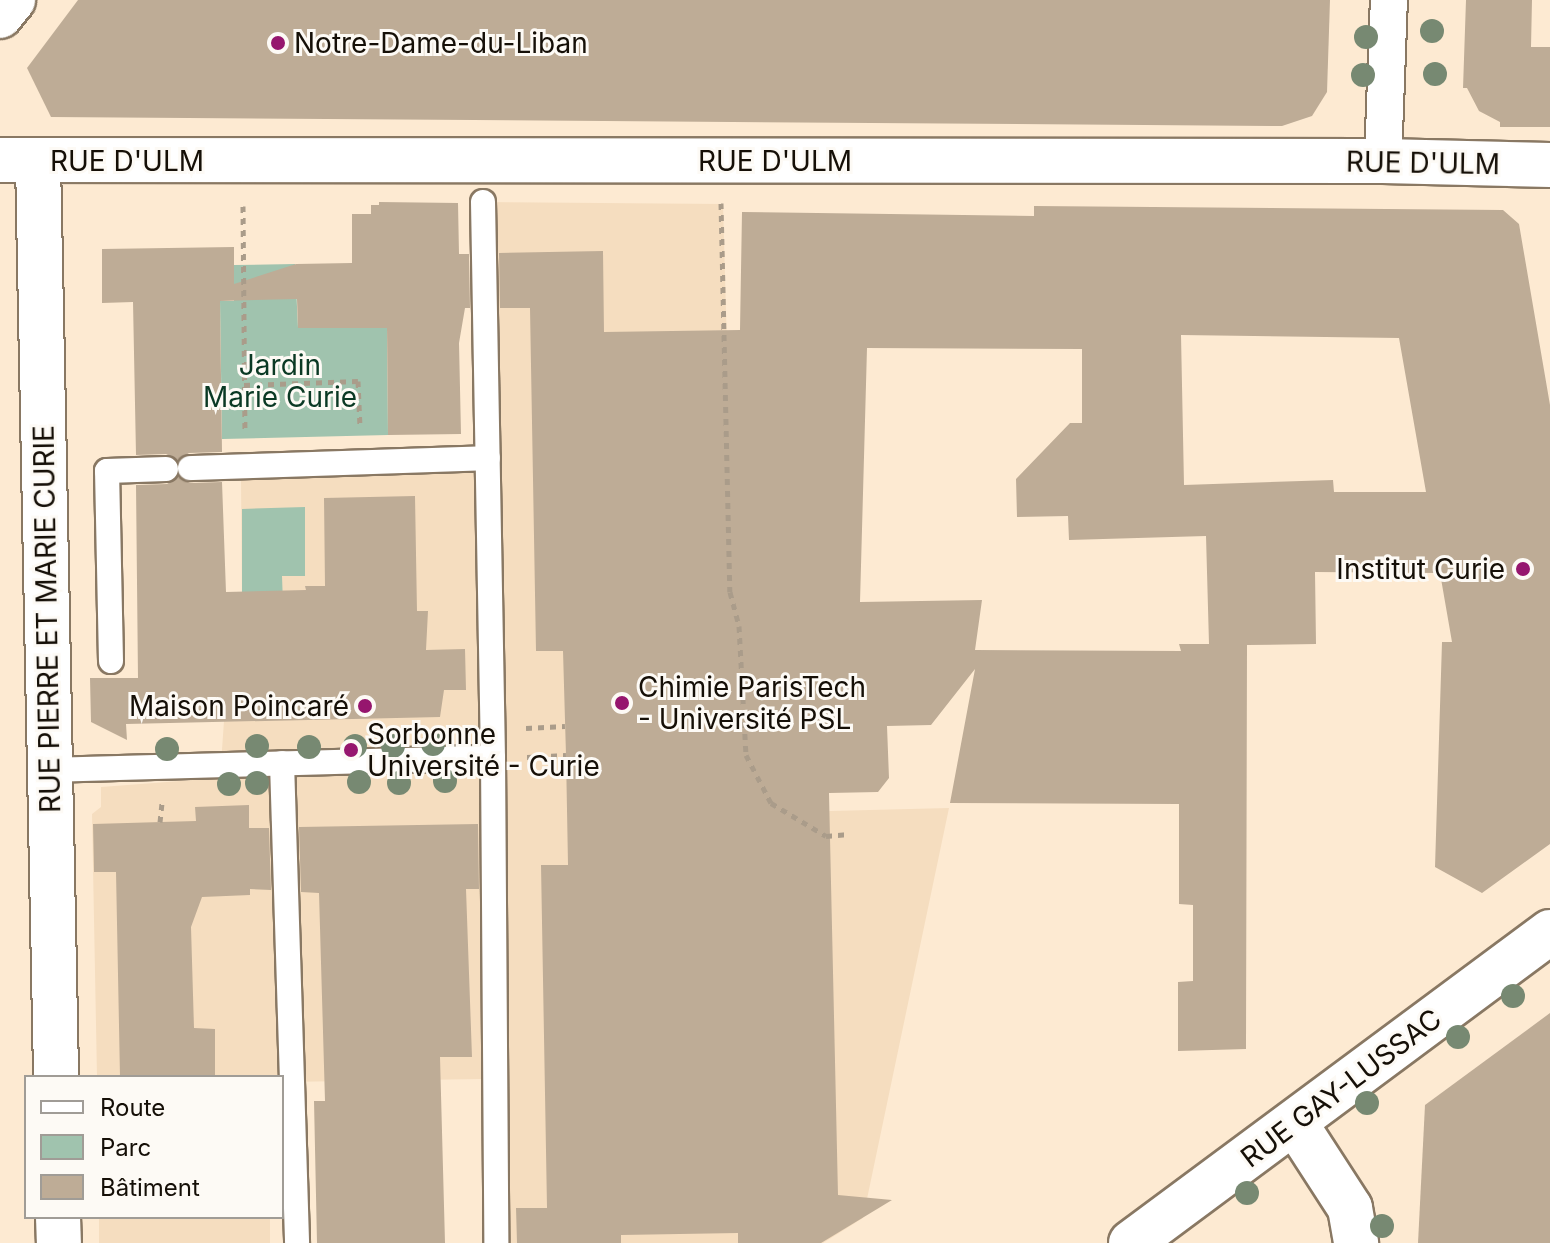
<!DOCTYPE html>
<meta charset="utf-8">
<style>
body{margin:0}
#map{position:relative;width:1550px;height:1243px;overflow:hidden;background:#fdead2;font-family:Inter,sans-serif}
div>[style]{position:absolute}
.built>*{inset:0;background:#f5ddbf;transform-origin:0 0}
.green>*{inset:0;background:#a0c3ae}
.building>*{inset:0;background:#beac96}
.path>*{height:5px;margin-top:-2.5px;transform-origin:0;background:repeating-linear-gradient(90deg,#aa9c8a 0 6px,transparent 0 12px)}
.roads{filter:drop-shadow(2px 0 #897863) drop-shadow(-2px 0 #897863) drop-shadow(0 2px #897863) drop-shadow(0 -2px #897863)}
.service>*{height:24px;margin:-12px;padding:0 12px;transform-origin:12px;border-radius:12px;background:#fff}
.pedestrian>*{height:36px;margin:-18px;padding:0 18px;transform-origin:18px;border-radius:18px;background:#fff}
.minor>*{height:44px;margin:-22px;padding:0 22px;transform-origin:22px;border-radius:22px;background:#fff}
.tertiary>*{height:44px;margin:-22px;padding:0 22px;transform-origin:22px;border-radius:22px;background:#fff}
.trees>*{width:24px;height:24px;margin:-12px;border-radius:50%;background:#778972}
.dots>*{width:22px;height:22px;translate:-50% -50%;box-sizing:border-box;border:4px solid #fdfaf5;border-radius:50%}
span{translate:-50% -50%;white-space:nowrap;text-align:center;line-height:1.15;-webkit-text-stroke:6px #fdfaf5;paint-order:stroke}
.poi-label{font-size:28px;color:#150f07}
.left{translate:0 -50%;text-align:left}
.right{translate:-100% -50%;text-align:right}
.street-label{font-size:28px;color:#150f07}
.park-label{font-size:28px;color:#0a3924}
.legend{position:absolute;left:24px;top:1075px;width:260px;height:144px;box-sizing:border-box;background:#fdfaf5;border:2px solid #a09c96;margin:0;padding:10px 14px;list-style:none;font-size:24px;color:#150f07}
.legend li{display:flex;align-items:center;gap:16px;height:40px}
.legend b{width:40px;border:2px solid #a09c96}
</style>
<div id="map">
<div class="built">
<div style="clip-path:polygon(483px 202px,723px 204px,734px 597px,756px 813px,949px 808px,863px 1218px,823px 1243px,500px 1243px)"></div>
<div style="clip-path:polygon(477px 468px,484px 1079px,282px 1082px,282px 1077px,97px 1077px,92px 814px,101px 807px,101px 787px,220px 778px,224px 721px,242px 605px,241px 477px)"></div>
<div style="left:99px;top:1217px;width:171px;height:26px"></div>
</div>
<div class="green">
<div style="clip-path:polygon(295px 264px,298px 328px,387px 327px,388px 435px,222px 439px,220px 301px,234px 301px,234px 265px)"></div>
<div style="clip-path:polygon(305px 507px,305px 576px,282px 576px,283px 604px,242px 605px,242px 509px)"></div>
</div>
<div class="building">
<div style="clip-path:polygon(78px 0,1330px 0,1327px 92px,1312px 116px,1282px 126px,51px 117px,27px 68px)"></div>
<div style="clip-path:polygon(1466px 0,1532px 0,1531px 47px,1550px 47px,1550px 127px,1500px 127px,1500px 122px,1479px 111px,1467px 88px,1463px 88px)"></div>
<div style="clip-path:polygon(379px 202px,458px 203px,459px 254px,469px 254px,470px 308px,465px 308px,459px 343px,461px 434px,388px 435px,387px 328px,298px 328px,297px 299px,220px 301px,222px 452px,189px 453px,178px 460px,166px 454px,136px 455px,133px 302px,102px 303px,102px 249px,234px 247px,234px 284px,296px 264px,352px 263px,352px 214px,371px 214px,371px 205px,379px 205px)"></div>
<div style="clip-path:polygon(evenodd,1034px 206px,1503px 210px,1519px 224px,1550px 405px,1550px 844px,1482px 893px,1435px 867px,1442px 642px,1452px 642px,1440px 573px,1315px 572px,1316px 644px,1247px 645px,1246px 1049px,1178px 1051px,1178px 982px,1193px 981px,1193px 905px,1179px 904px,1179px 804px,950px 803px,975px 669px,931px 725px,887px 726px,889px 778px,878px 792px,829px 793px,838px 1195px,892px 1200px,821px 1243px,738px 1243px,738px 1233px,621px 1235px,621px 1243px,517px 1243px,516px 1208px,547px 1208px,541px 865px,568px 865px,566px 755px,563px 651px,536px 651px,530px 308px,500px 308px,499px 253px,603px 251px,604px 332px,740px 330px,742px 212px,1034px 216px,1034px 206px,1181px 335px,1399px 338px,1426px 492px,1334px 492px,1333px 480px,1184px 485px,1181px 335px,1034px 206px,867px 348px,1082px 349px,1082px 423px,1070px 423px,1016px 479px,1017px 517px,1068px 516px,1069px 540px,1206px 536px,1209px 644px,1179px 644px,1181px 651px,975px 650px,982px 600px,860px 602px,867px 348px)"></div>
<div style="clip-path:polygon(178px 477px,190px 483px,222px 482px,226px 592px,306px 590px,305px 586px,325px 586px,324px 498px,415px 496px,417px 611px,428px 611px,426px 650px,465px 649px,466px 690px,444px 690px,440px 717px,126px 724px,127px 740px,91px 722px,90px 678px,138px 678px,136px 485px,167px 484px)"></div>
<div style="clip-path:polygon(249px 805px,249px 828px,269px 828px,271px 890px,250px 889px,250px 895px,202px 897px,191px 927px,194px 1028px,215px 1029px,215px 1077px,120px 1077px,116px 872px,94px 872px,93px 824px,196px 821px,195px 807px)"></div>
<div style="clip-path:polygon(478px 824px,479px 889px,466px 889px,472px 1057px,440px 1057px,445px 1243px,317px 1243px,314px 1101px,325px 1101px,319px 893px,301px 892px,299px 827px)"></div>
<div style="clip-path:polygon(1550px 1013px,1550px 1243px,1418px 1243px,1425px 1105px)"></div>
</div>
<div class="path">
<div style="left:721px;top:203px;width:389px;rotate:88.7deg"></div>
<div style="left:730px;top:592px;width:35px;rotate:75deg"></div>
<div style="left:739px;top:626px;width:129px;rotate:86.9deg"></div>
<div style="left:746px;top:755px;width:54px;rotate:62.5deg"></div>
<div style="left:771px;top:803px;width:64px;rotate:31deg"></div>
<div style="left:826px;top:836px;width:23px;rotate:-5deg"></div>
<div style="left:243px;top:206px;width:226px;rotate:89.5deg"></div>
<div style="left:244px;top:385px;width:114px;rotate:-2deg"></div>
<div style="left:358px;top:381px;width:45px;rotate:87.5deg"></div>
<div style="left:526px;top:728px;width:39px;rotate:-3deg"></div>
<div style="left:527px;top:757px;width:39px;rotate:-3deg"></div>
<div style="left:160px;top:822px;width:19px;rotate:-84deg"></div>
</div>
<div class="roads">
<div class="service">
<div style="left:483px;top:202px;width:556px;rotate:88.97deg"></div>
<div style="left:493px;top:758px;width:485px;rotate:89.6deg"></div>
<div style="left:190px;top:468px;width:298px;rotate:-1.9deg"></div>
<div style="left:111px;top:661px;width:190px;rotate:-91.2deg"></div>
<div style="left:107px;top:471px;width:59px;rotate:-1.9deg"></div>
<div style="left:282px;top:763px;width:480px;rotate:88.2deg"></div>
<div style="left:50px;top:770px;width:443px;rotate:-1.6deg"></div>
</div>
<div class="pedestrian">
<div style="left:1383px;top:161px;width:161px;rotate:-87.9deg"></div>
</div>
<div class="minor">
<div style="left:0;top:16px;width:21px;rotate:-51deg"></div>
<div style="left:0;top:160px;width:1383px;rotate:0.04deg"></div>
<div style="left:1383px;top:161px;width:167px;rotate:1.4deg"></div>
<div style="left:38px;top:161px;width:916px;rotate:88.87deg"></div>
<div style="left:1295px;top:1123px;width:101px;rotate:57.1deg"></div>
<div style="left:1350px;top:1208px;width:36px;rotate:80deg"></div>
<div style="left:58px;top:1217px;width:26px;rotate:88deg"></div>
</div>
<div class="tertiary">
<div style="left:1131px;top:1243px;width:522px;rotate:-36.58deg"></div>
</div>
</div>
<div class="trees">
<div style="left:1432px;top:31px"></div>
<div style="left:1366px;top:37px"></div>
<div style="left:1435px;top:74px"></div>
<div style="left:1363px;top:75px"></div>
<div style="left:433px;top:744px"></div>
<div style="left:257px;top:746px"></div>
<div style="left:355px;top:746px"></div>
<div style="left:393px;top:746px"></div>
<div style="left:309px;top:747px"></div>
<div style="left:167px;top:749px"></div>
<div style="left:445px;top:781px"></div>
<div style="left:359px;top:782px"></div>
<div style="left:257px;top:783px"></div>
<div style="left:399px;top:783px"></div>
<div style="left:229px;top:784px"></div>
<div style="left:1513px;top:996px"></div>
<div style="left:1458px;top:1037px"></div>
<div style="left:1367px;top:1103px"></div>
<div style="left:1247px;top:1193px"></div>
<div style="left:1382px;top:1226px"></div>
</div>
<div class="dots">
<div style="left:278px;top:43px;background:#96166e"></div>
<div style="left:1523px;top:569px;background:#96166e"></div>
<div style="left:622px;top:703px;background:#96166e"></div>
<div style="left:365px;top:706px;background:#96166e"></div>
<div style="left:351px;top:750px;background:#96166e"></div>
</div>
<div class="poi-label">
<span class="left" style="left:294px;top:43px">Notre-Dame-du-Liban</span>
<span class="right" style="left:1505px;top:569px">Institut Curie</span>
<span class="left" style="left:638px;top:703px">Chimie ParisTech<br>- Université PSL</span>
<span class="right" style="left:349px;top:706px">Maison Poincaré</span>
<span class="left" style="left:367px;top:750px">Sorbonne<br>Université - Curie</span>
</div>
<div class="street-label">
<span style="left:127px;top:161px">RUE D'ULM</span>
<span style="left:775px;top:161px">RUE D'ULM</span>
<span style="left:1423px;top:163px;rotate:1deg">RUE D'ULM</span>
<span style="left:47px;top:619px;rotate:-91deg">RUE PIERRE ET MARIE CURIE</span>
<span style="left:1341px;top:1088px;rotate:-37deg">RUE GAY-LUSSAC</span>
</div>
<div class="park-label">
<span style="left:280px;top:381px">Jardin<br>Marie Curie</span>
</div>
<ul class="legend">
<li><b style="height:10px;background:#fff"></b>Route</li>
<li><b style="height:22px;background:#a0c3ae"></b>Parc</li>
<li><b style="height:22px;background:#beac96"></b>Bâtiment</li>
</ul>
</div>
